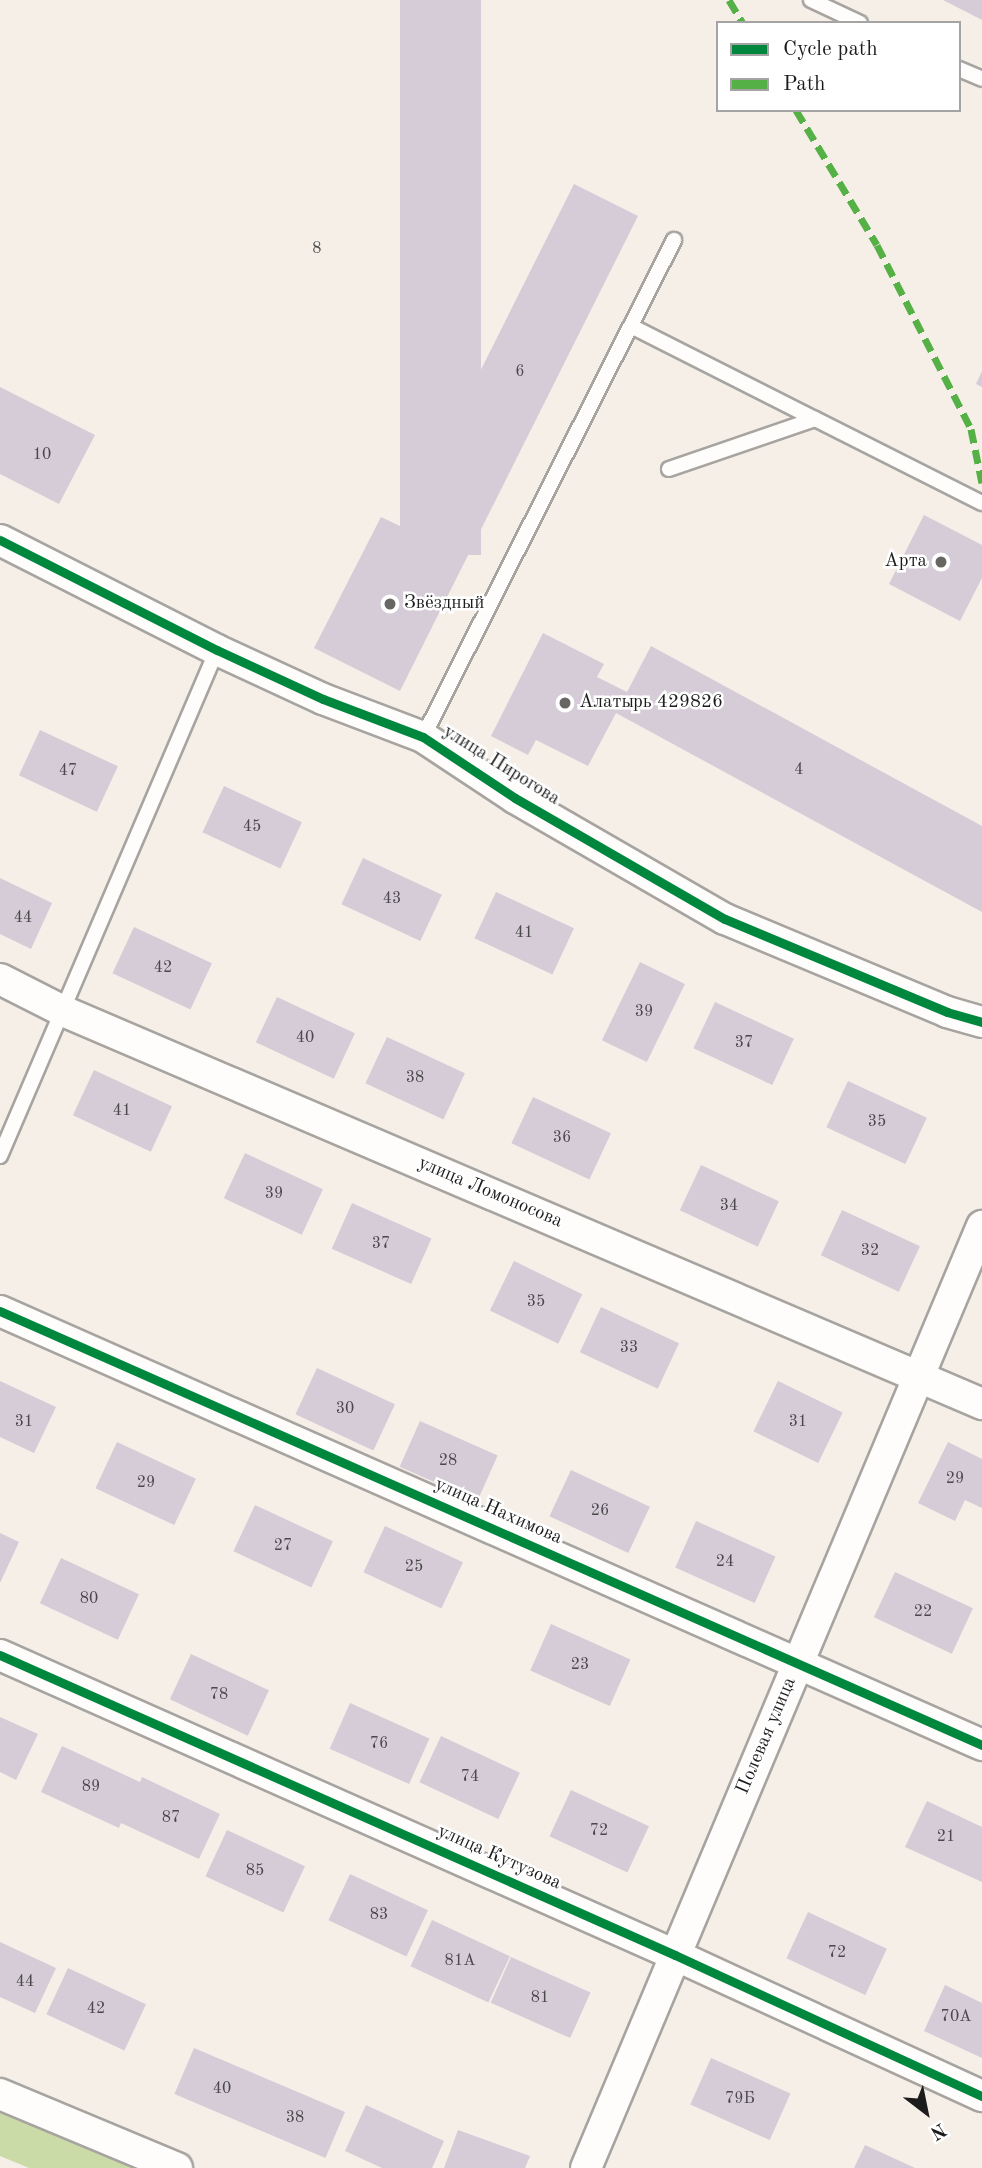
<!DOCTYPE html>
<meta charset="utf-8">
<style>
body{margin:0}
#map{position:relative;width:982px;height:2168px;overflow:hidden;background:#f5efe8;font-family:"Old Standard TT",serif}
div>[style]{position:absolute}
.green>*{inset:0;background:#cbdba8}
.building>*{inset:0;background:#d5ccd7;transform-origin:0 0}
.roads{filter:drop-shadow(2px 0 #a7a4a0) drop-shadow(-2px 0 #a7a4a0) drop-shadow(0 2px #a7a4a0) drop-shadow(0 -2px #a7a4a0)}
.service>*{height:14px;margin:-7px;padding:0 7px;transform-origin:7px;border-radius:7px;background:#fefdfc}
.minor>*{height:30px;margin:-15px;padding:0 15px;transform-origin:15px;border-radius:15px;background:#fefdfc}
.quiet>*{height:7px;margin-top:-3.5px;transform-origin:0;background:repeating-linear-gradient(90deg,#55b145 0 14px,transparent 0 21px)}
.cycleway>*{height:9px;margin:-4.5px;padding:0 4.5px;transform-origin:4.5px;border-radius:4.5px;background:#00873e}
.dots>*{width:19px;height:19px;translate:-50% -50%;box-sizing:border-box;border:4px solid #fff;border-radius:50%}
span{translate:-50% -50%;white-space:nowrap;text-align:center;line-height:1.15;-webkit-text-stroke:5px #fff;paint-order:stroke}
.number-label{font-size:16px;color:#4a484b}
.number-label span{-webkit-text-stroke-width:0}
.poi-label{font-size:19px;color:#1c1c1c}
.right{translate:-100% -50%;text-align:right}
.left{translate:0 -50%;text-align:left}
.street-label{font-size:19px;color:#1c1c1c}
.legend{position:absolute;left:716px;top:21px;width:245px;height:91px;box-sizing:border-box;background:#fff;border:2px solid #a4a4a4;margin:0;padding:9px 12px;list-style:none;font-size:21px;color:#1c1c1c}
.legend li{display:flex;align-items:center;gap:14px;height:35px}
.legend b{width:35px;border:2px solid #a4a4a4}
.north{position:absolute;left:891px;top:2077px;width:70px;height:70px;-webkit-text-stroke:5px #fff;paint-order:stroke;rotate:148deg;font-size:19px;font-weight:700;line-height:28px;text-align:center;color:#1c1c1c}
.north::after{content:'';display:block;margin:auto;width:24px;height:32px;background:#1c1c1c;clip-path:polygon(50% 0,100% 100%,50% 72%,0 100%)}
</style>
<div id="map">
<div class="green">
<div style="clip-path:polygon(0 2112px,133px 2165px,134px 2168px,29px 2168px,0 2156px)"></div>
</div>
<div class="building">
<div style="left:400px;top:0;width:81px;height:555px"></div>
<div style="clip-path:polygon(943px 0,982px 0,982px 20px)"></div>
<div style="clip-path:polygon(574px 184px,638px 216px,400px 691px,314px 648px,381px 517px,402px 527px)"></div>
<div style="clip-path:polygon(982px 371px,982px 387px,976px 384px)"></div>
<div style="clip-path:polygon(0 387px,95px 435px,59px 504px,0 474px)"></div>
<div style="clip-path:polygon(924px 515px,982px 545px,982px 578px,960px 621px,889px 584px)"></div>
<div style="clip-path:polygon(543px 633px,604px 664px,597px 677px,627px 692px,651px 646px,982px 826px,982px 912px,616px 713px,588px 766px,536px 740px,528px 755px,491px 736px)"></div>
<div style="left:40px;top:730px;width:86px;height:50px;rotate:25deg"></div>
<div style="left:224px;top:786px;width:86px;height:51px;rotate:25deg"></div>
<div style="left:363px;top:858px;width:87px;height:51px;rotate:25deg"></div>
<div style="clip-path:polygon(0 878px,52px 903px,31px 949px,0 934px)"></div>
<div style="left:496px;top:892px;width:86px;height:51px;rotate:25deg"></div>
<div style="left:134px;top:927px;width:86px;height:51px;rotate:25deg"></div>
<div style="left:640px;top:962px;width:50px;height:87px;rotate:26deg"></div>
<div style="left:277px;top:997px;width:86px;height:50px;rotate:25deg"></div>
<div style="left:715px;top:1002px;width:87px;height:51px;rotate:25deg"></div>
<div style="left:387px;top:1037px;width:86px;height:51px;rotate:25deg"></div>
<div style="left:94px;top:1070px;width:86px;height:50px;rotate:25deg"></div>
<div style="left:848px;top:1081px;width:87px;height:51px;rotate:25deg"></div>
<div style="left:533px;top:1097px;width:86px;height:51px;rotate:25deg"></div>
<div style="left:245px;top:1153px;width:86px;height:50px;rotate:25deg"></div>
<div style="left:701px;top:1165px;width:86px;height:50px;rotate:25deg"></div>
<div style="left:352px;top:1203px;width:87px;height:50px;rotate:24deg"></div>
<div style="left:842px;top:1210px;width:86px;height:50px;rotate:25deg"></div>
<div style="left:514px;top:1261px;width:76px;height:55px;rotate:26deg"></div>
<div style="left:601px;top:1307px;width:86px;height:50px;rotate:25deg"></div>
<div style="left:317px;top:1368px;width:86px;height:51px;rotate:25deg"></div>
<div style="clip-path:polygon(0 1381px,56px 1407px,34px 1453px,0 1437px)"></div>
<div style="left:778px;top:1381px;width:72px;height:56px;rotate:26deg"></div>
<div style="left:420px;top:1421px;width:85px;height:50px;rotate:24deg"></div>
<div style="left:117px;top:1442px;width:87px;height:51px;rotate:25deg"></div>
<div style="clip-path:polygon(948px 1442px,982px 1459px,982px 1508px,965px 1500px,955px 1521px,918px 1503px)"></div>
<div style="left:571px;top:1470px;width:87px;height:51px;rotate:25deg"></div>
<div style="left:255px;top:1505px;width:86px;height:51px;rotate:25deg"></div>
<div style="left:696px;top:1521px;width:87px;height:51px;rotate:24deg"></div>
<div style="left:385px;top:1526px;width:86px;height:51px;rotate:25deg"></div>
<div style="clip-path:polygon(0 1533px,19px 1542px,0 1583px)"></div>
<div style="left:61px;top:1558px;width:86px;height:50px;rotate:25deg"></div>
<div style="left:895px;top:1572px;width:86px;height:50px;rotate:25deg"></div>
<div style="left:551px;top:1624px;width:87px;height:51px;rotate:24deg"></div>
<div style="left:191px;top:1654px;width:86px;height:50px;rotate:25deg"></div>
<div style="left:350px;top:1703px;width:87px;height:50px;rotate:24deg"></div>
<div style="clip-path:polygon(0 1717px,38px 1734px,16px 1780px,0 1772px)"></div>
<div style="left:441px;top:1736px;width:87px;height:51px;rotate:25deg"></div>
<div style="clip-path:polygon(62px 1746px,140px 1782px,142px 1777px,220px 1814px,199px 1859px,121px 1823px,119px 1828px,41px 1792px)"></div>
<div style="left:571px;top:1790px;width:86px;height:51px;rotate:25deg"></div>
<div style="clip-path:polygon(927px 1801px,982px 1827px,982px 1882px,905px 1847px)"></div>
<div style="left:227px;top:1830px;width:86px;height:51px;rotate:25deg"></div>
<div style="left:350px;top:1874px;width:86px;height:51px;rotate:25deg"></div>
<div style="left:808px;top:1912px;width:87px;height:51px;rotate:25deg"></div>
<div style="left:432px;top:1920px;width:86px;height:51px;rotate:25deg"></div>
<div style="clip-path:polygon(0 1942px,56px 1968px,35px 2013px,0 1997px)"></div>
<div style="left:511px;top:1957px;width:87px;height:50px;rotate:24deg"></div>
<div style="left:68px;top:1968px;width:86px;height:51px;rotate:25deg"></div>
<div style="clip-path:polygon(945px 1985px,982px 2003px,982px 2058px,924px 2031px)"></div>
<div style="left:194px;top:2048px;width:164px;height:50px;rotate:23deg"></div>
<div style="left:711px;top:2058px;width:87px;height:51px;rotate:24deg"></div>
<div style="clip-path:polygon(366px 2105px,444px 2141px,432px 2168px,382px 2168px,345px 2151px)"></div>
<div style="clip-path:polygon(458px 2130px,530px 2156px,525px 2168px,444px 2168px)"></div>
<div style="clip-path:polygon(865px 2145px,915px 2168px,854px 2168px)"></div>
</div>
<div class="roads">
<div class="service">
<div style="left:811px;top:0;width:54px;rotate:25.1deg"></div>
<div style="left:959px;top:69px;width:25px;rotate:23deg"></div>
<div style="left:631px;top:326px;width:206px;rotate:26.8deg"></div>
<div style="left:669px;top:469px;width:154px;rotate:-18.9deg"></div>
<div style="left:815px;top:419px;width:187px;rotate:26.7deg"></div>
<div style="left:423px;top:737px;width:557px;rotate:-63.2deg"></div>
<div style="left:0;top:1156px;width:551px;rotate:-66.79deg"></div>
</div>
<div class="minor">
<div style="left:0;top:540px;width:243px;rotate:26.9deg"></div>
<div style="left:217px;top:650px;width:117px;rotate:24.8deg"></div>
<div style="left:323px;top:699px;width:107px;rotate:20.8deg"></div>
<div style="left:423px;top:737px;width:110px;rotate:33.5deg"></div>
<div style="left:515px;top:798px;width:242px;rotate:30deg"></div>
<div style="left:725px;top:919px;width:241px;rotate:22.7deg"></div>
<div style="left:947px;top:1012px;width:36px;rotate:16deg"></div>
<div style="left:0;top:979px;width:71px;rotate:26.9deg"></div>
<div style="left:63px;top:1011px;width:1000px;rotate:23.15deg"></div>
<div style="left:0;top:1311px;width:1074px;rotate:23.84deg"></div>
<div style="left:0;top:1655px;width:739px;rotate:23.96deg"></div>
<div style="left:675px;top:1955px;width:338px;rotate:24.7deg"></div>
<div style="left:0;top:2094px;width:192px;rotate:22.7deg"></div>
<div style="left:586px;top:2168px;width:1022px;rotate:-67.2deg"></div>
</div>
</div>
<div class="quiet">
<div style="left:729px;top:0;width:27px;rotate:59deg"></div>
<div style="left:796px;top:110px;width:157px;rotate:59deg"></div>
<div style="left:877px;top:245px;width:207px;rotate:62.9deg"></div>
<div style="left:971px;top:429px;width:55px;rotate:78.5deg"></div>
</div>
<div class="cycleway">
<div style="left:0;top:540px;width:243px;rotate:26.9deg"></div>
<div style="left:217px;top:650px;width:117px;rotate:24.8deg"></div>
<div style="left:323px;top:699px;width:107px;rotate:20.8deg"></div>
<div style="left:423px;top:737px;width:110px;rotate:33.5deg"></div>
<div style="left:515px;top:798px;width:242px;rotate:30deg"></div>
<div style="left:725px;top:919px;width:241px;rotate:22.7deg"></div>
<div style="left:947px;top:1012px;width:36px;rotate:16deg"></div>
<div style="left:0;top:1311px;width:1074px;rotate:23.84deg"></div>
<div style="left:0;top:1655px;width:739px;rotate:23.96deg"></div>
<div style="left:675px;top:1955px;width:338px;rotate:24.7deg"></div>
</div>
<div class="dots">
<div style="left:941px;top:562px;background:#686663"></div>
<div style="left:390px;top:604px;background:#686663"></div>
<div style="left:565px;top:703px;background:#686663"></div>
</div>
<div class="number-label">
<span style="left:317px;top:249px">8</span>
<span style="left:520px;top:372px">6</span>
<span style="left:42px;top:455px">10</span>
<span style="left:799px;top:770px">4</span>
<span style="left:68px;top:771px">47</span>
<span style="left:252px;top:827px">45</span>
<span style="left:392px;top:899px">43</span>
<span style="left:23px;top:918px">44</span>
<span style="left:524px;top:933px">41</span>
<span style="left:163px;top:968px">42</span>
<span style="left:644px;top:1012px">39</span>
<span style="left:305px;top:1038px">40</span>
<span style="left:744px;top:1043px">37</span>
<span style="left:415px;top:1078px">38</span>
<span style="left:122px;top:1111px">41</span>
<span style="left:877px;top:1122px">35</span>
<span style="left:562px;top:1138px">36</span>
<span style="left:274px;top:1194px">39</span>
<span style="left:729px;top:1206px">34</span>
<span style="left:381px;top:1244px">37</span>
<span style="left:870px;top:1251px">32</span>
<span style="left:536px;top:1302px">35</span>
<span style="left:629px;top:1348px">33</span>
<span style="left:345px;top:1409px">30</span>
<span style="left:24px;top:1422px">31</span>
<span style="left:798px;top:1422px">31</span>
<span style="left:448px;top:1461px">28</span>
<span style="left:955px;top:1479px">29</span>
<span style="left:146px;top:1483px">29</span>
<span style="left:600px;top:1511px">26</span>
<span style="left:283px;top:1546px">27</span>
<span style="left:725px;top:1562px">24</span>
<span style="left:414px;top:1567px">25</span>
<span style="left:89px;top:1599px">80</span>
<span style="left:923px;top:1612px">22</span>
<span style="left:580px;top:1665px">23</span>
<span style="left:219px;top:1695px">78</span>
<span style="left:379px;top:1744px">76</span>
<span style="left:470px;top:1777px">74</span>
<span style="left:91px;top:1787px">89</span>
<span style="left:171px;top:1818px">87</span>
<span style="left:599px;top:1831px">72</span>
<span style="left:946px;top:1837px">21</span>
<span style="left:255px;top:1871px">85</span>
<span style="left:379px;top:1915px">83</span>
<span style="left:837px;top:1953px">72</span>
<span style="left:460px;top:1961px">81А</span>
<span style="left:25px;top:1982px">44</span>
<span style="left:540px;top:1998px">81</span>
<span style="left:96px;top:2009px">42</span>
<span style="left:956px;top:2017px">70А</span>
<span style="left:222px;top:2089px">40</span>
<span style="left:740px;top:2099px">79Б</span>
<span style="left:295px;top:2118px">38</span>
</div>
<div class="poi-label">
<span class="right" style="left:927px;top:562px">Арта</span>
<span class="left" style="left:404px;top:604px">Звёздный</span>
<span class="left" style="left:579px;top:703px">Алатырь 429826</span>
</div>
<div class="street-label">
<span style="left:501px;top:766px;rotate:32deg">улица Пирогова</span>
<span style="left:490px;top:1193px;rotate:23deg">улица Ломоносова</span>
<span style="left:498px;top:1512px;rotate:24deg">улица Нахимова</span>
<span style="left:767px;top:1736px;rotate:-67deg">Полевая улица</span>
<span style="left:499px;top:1858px;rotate:24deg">улица Кутузова</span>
</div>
<ul class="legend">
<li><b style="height:9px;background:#00873e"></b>Cycle path</li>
<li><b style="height:9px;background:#55b145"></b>Path</li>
</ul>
<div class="north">N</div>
</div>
